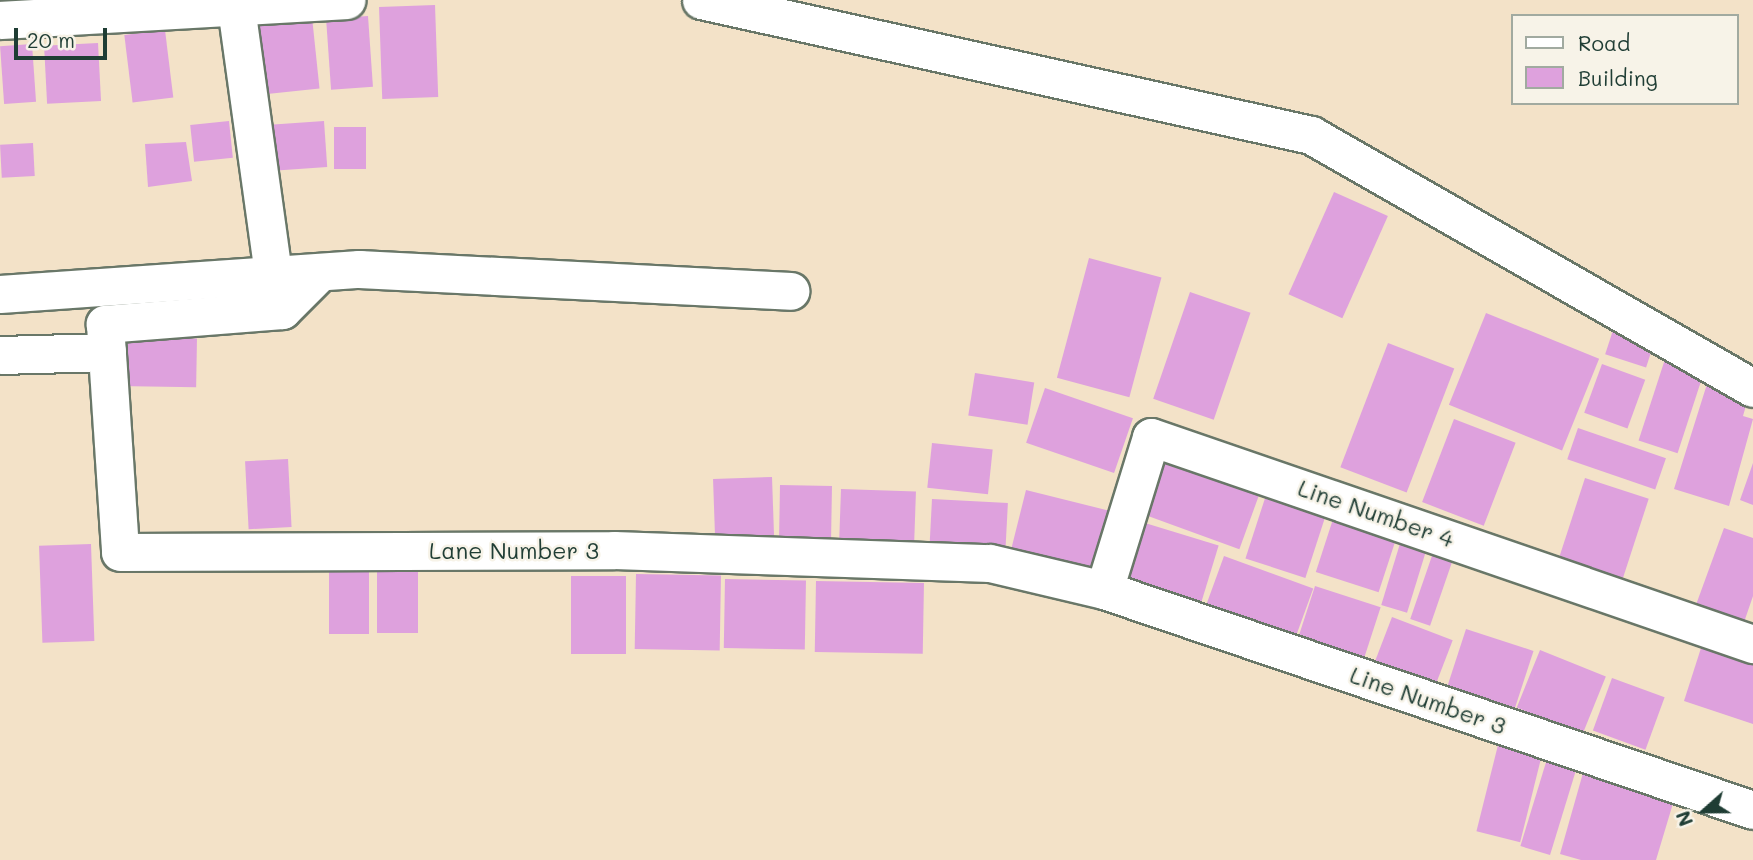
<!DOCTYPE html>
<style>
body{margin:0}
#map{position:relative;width:1753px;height:860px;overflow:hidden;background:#f3e2c8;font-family:Mali,sans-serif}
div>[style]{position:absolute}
.building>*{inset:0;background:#dea1dd;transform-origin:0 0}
.roads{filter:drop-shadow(2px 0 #697768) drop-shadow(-2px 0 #697768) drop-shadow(0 2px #697768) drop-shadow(0 -2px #697768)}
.minor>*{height:37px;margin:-18.5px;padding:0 18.5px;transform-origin:18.5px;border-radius:18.5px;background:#fff}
span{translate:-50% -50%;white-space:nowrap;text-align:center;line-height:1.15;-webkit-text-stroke:5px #f7f3e8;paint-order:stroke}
.street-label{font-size:23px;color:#1f3d34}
.legend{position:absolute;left:1511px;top:14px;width:228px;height:91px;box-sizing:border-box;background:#f7f3e8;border:2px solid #a1aaa0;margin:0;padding:9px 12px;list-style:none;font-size:21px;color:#1f3d34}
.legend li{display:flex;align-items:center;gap:14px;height:35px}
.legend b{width:35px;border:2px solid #a1aaa0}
.north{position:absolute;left:1669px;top:776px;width:70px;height:70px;-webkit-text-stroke:5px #f7f3e8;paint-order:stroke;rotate:249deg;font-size:19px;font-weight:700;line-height:28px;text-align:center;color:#1f3d34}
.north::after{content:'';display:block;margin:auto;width:24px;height:32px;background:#1f3d34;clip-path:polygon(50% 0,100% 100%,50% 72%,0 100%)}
.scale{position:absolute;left:14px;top:28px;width:93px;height:32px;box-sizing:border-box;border:4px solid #1f3d34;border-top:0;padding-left:9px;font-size:21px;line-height:24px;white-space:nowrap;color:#1f3d34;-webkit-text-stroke:5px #f7f3e8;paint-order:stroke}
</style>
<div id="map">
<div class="building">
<div style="left:435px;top:5px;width:92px;height:56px;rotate:88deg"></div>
<div style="left:368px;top:16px;width:71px;height:42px;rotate:86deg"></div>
<div style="left:312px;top:17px;width:72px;height:55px;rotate:84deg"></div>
<div style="left:165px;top:30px;width:68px;height:41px;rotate:83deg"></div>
<div style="left:98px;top:43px;width:58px;height:54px;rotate:87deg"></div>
<div style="left:32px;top:44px;width:58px;height:32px;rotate:86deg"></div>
<div style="left:229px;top:121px;width:37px;height:39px;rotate:84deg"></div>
<div style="left:324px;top:121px;width:46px;height:54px;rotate:86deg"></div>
<div style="left:334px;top:127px;width:32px;height:42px"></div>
<div style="clip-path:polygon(186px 142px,192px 181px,148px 187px,145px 144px)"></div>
<div style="left:33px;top:143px;width:33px;height:33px;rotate:87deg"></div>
<div style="left:1334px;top:192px;width:59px;height:112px;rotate:24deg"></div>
<div style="left:1089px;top:258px;width:75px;height:124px;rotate:15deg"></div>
<div style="left:1190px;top:292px;width:64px;height:113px;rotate:19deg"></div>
<div style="left:1486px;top:313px;width:122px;height:99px;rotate:22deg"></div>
<div style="left:1616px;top:321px;width:43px;height:35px;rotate:18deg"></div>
<div style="left:118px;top:337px;width:79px;height:49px;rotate:1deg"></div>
<div style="left:1388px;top:343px;width:71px;height:133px;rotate:21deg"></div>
<div style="left:1667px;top:353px;width:41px;height:92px;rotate:18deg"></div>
<div style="left:1602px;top:364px;width:46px;height:52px;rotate:20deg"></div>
<div style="left:975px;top:373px;width:60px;height:43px;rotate:9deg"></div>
<div style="clip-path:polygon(1707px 384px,1729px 391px,1728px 396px,1747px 402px,1743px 416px,1753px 419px,1729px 506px,1674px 489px)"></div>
<div style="left:1045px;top:388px;width:93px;height:58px;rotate:19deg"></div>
<div style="left:1454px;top:419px;width:66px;height:89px;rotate:21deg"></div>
<div style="left:1578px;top:428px;width:93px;height:33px;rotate:19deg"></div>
<div style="left:932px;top:443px;width:61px;height:45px;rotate:6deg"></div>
<div style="left:1163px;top:449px;width:106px;height:68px;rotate:20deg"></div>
<div style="left:288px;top:459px;width:68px;height:43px;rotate:87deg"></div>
<div style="clip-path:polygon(1753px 463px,1753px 505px,1740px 500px)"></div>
<div style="left:772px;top:477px;width:59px;height:59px;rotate:88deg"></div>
<div style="left:1585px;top:478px;width:67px;height:91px;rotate:18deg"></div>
<div style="left:780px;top:485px;width:52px;height:61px;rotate:1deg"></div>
<div style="left:841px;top:489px;width:75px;height:55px;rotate:2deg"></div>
<div style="left:1268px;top:489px;width:63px;height:73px;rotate:18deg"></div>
<div style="left:1026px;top:490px;width:92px;height:69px;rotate:14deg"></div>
<div style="left:932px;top:499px;width:76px;height:57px;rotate:3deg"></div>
<div style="left:1335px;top:513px;width:66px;height:62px;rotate:18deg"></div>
<div style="left:1145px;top:523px;width:77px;height:66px;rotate:17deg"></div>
<div style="clip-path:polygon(1724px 528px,1753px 538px,1753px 596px,1741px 631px,1693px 613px)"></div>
<div style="left:1402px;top:537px;width:27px;height:71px;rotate:17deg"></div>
<div style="left:91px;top:544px;width:97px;height:52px;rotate:88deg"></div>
<div style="left:1434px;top:550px;width:21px;height:73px;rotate:19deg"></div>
<div style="left:1224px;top:556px;width:95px;height:64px;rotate:20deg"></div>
<div style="left:329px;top:561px;width:40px;height:73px"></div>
<div style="left:377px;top:561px;width:41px;height:72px"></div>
<div style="left:636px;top:574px;width:85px;height:75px;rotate:1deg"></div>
<div style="left:571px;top:576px;width:55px;height:78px"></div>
<div style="left:725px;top:579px;width:81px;height:69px;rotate:1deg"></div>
<div style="left:816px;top:581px;width:108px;height:71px;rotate:1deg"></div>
<div style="left:1315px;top:586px;width:69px;height:66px;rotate:18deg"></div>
<div style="left:1392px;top:617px;width:65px;height:61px;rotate:21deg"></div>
<div style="left:1466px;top:629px;width:71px;height:64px;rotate:18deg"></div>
<div style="clip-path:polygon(1701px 648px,1753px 665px,1753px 724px,1684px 701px)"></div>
<div style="left:1540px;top:650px;width:71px;height:62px;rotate:22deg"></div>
<div style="left:1612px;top:678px;width:56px;height:56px;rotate:20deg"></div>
<div style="left:1498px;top:745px;width:45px;height:89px;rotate:14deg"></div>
<div style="left:1547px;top:759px;width:31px;height:91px;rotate:17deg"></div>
<div style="clip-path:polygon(1583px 773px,1674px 800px,1656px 860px,1581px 860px,1560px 854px)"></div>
</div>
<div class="roads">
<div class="minor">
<div style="left:701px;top:0;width:625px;rotate:12.48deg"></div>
<div style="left:1311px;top:135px;width:509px;rotate:29.79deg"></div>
<div style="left:236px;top:7px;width:271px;rotate:82.1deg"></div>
<div style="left:0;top:20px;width:347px;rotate:-3.3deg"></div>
<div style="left:320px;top:272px;width:54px;rotate:135deg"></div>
<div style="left:282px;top:310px;width:178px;rotate:175.5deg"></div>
<div style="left:105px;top:324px;width:228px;rotate:86.2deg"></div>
<div style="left:120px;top:552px;width:494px;rotate:-0.2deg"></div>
<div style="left:614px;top:550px;width:376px;rotate:2deg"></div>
<div style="left:990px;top:563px;width:117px;rotate:13.3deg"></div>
<div style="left:1104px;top:590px;width:685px;rotate:18.73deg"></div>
<div style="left:0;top:294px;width:360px;rotate:-4deg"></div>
<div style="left:359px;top:269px;width:432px;rotate:2.9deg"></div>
<div style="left:0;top:355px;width:107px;rotate:-1.6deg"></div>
<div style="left:1104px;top:590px;width:160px;rotate:-72.9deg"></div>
<div style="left:1151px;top:437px;width:637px;rotate:18.98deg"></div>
</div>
</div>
<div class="street-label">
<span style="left:1376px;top:513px;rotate:19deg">Line Number 4</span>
<span style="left:514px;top:550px">Lane Number 3</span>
<span style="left:1428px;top:700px;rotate:19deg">Line Number 3</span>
</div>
<ul class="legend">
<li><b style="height:9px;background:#fff"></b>Road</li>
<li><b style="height:19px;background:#dea1dd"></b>Building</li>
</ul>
<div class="north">N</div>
<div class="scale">20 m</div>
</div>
